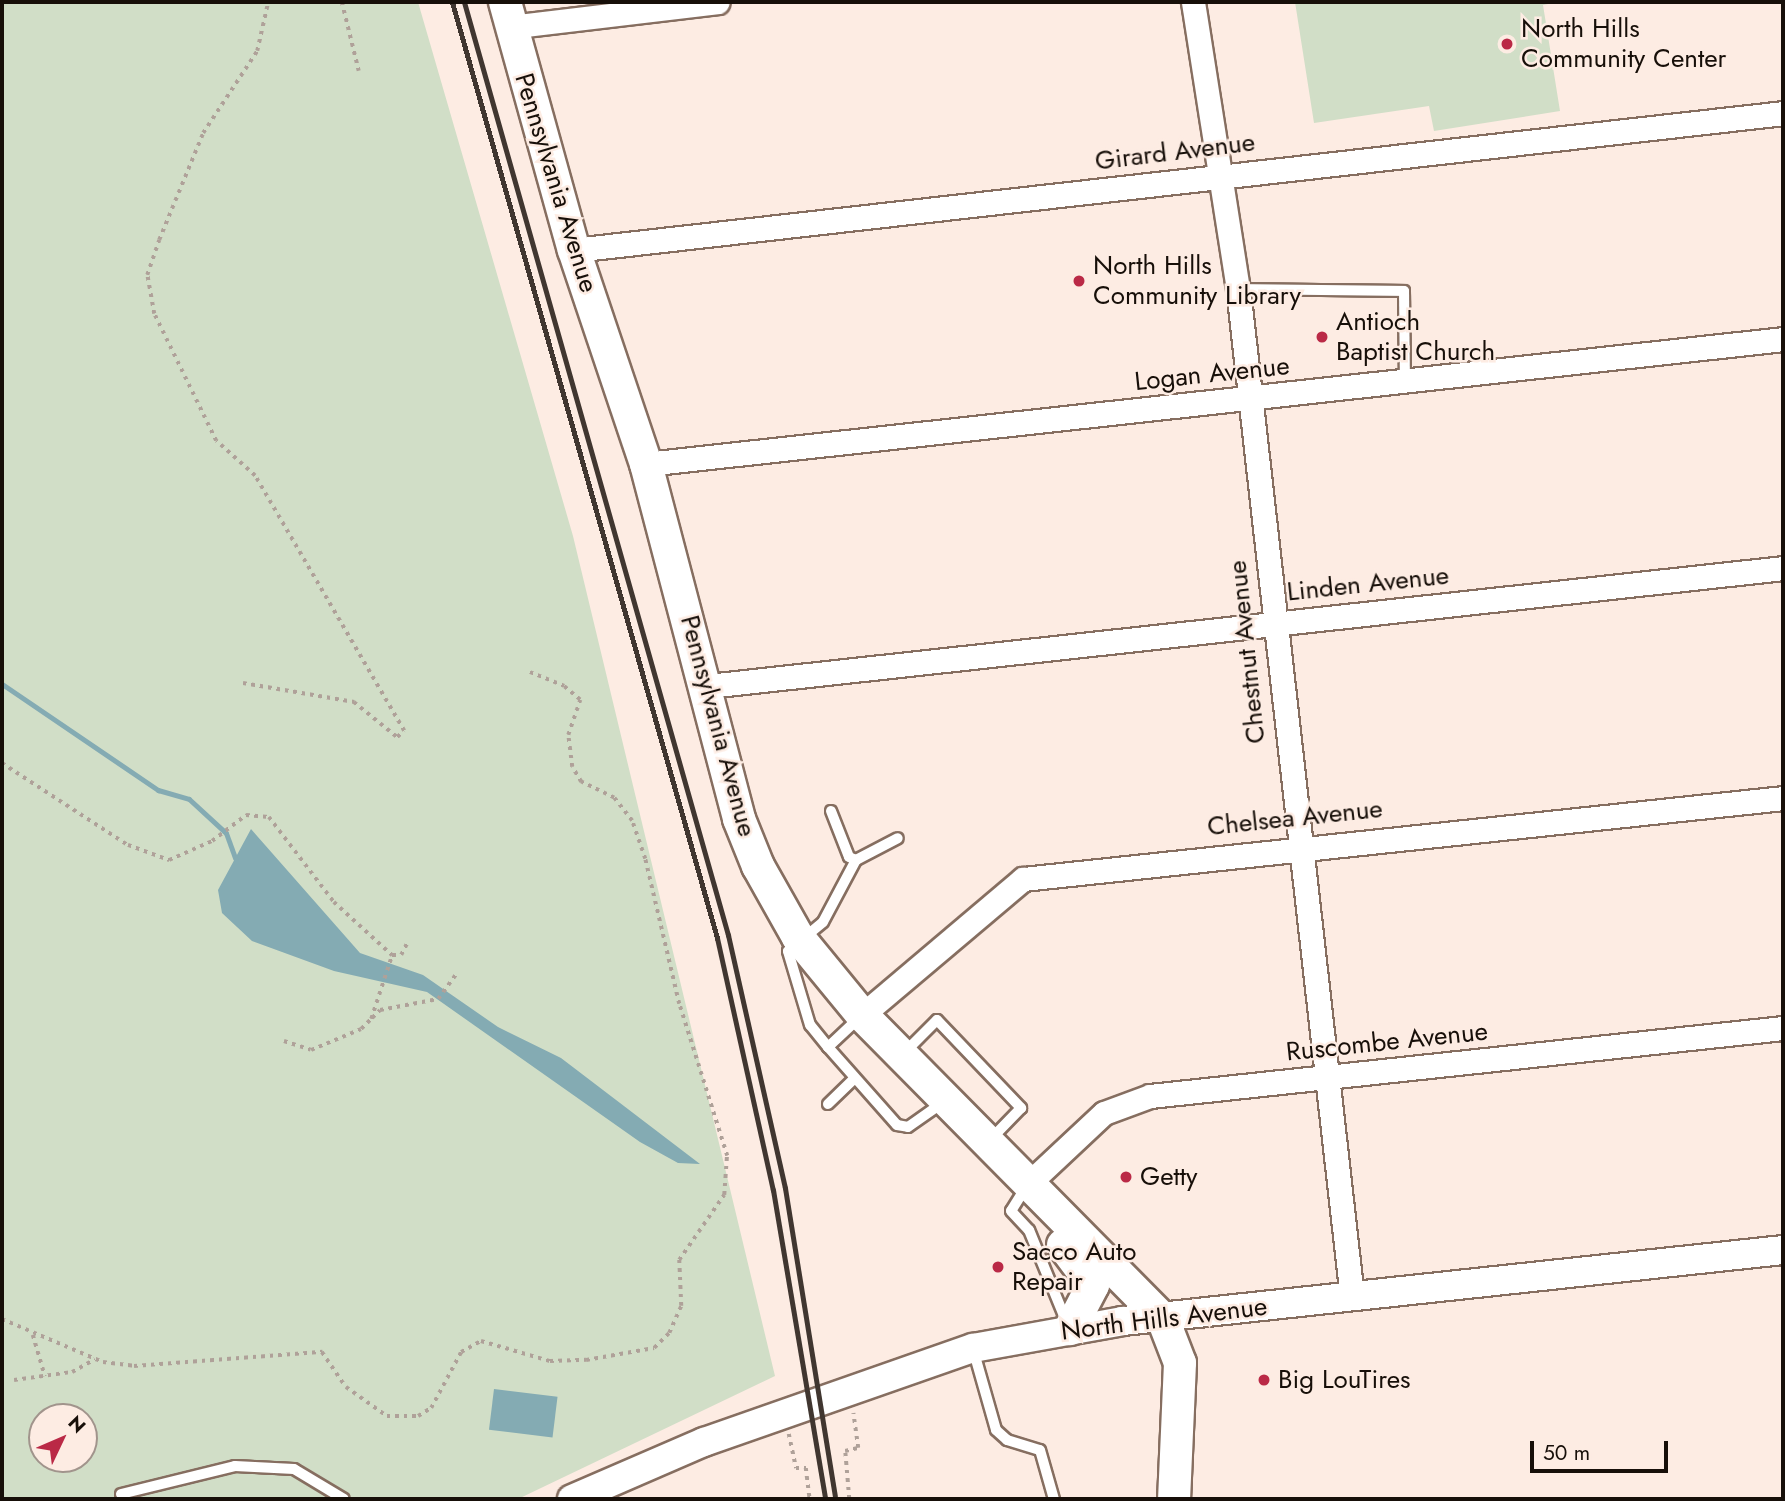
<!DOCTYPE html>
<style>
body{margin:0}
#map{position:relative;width:1785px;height:1501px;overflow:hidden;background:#fdece3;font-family:Jost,sans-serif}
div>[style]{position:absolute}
.green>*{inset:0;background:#d1dec7}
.water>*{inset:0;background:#84abb3;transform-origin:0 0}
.stream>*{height:5px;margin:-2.5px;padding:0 2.5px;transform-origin:2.5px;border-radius:2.5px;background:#84abb3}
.path>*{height:3.5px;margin-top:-1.75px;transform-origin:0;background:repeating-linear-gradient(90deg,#afa199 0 3.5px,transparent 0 8.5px)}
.roads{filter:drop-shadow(2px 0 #866e60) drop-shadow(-2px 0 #866e60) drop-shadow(0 2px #866e60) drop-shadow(0 -2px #866e60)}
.service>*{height:10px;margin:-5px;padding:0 5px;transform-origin:5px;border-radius:5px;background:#fff}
.minor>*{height:23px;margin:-11.5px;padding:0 11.5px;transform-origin:11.5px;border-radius:11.5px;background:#fff}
.tertiary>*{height:28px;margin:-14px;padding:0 14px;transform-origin:14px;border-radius:14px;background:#fff}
.secondary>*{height:32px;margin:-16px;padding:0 16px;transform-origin:16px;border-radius:16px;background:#fff}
.rail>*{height:5px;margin:-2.5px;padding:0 2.5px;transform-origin:2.5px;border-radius:2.5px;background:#403630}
.dots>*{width:19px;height:19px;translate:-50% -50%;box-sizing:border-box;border:4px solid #fdece3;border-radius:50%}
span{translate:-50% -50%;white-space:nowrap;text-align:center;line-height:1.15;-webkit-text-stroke:5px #fdece3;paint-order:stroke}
.poi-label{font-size:26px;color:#170f09}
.left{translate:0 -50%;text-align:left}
.street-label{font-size:26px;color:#170f09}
.frame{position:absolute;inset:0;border:4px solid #170f09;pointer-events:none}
.north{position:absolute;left:28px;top:1403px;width:70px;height:70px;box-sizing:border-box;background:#fdece3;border:2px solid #a1948c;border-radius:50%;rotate:46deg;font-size:19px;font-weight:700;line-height:28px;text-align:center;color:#170f09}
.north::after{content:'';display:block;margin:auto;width:24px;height:32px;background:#ba2946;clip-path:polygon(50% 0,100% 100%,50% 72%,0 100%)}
.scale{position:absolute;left:1530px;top:1441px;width:138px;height:32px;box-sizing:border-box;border:4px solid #170f09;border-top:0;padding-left:9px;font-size:21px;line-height:24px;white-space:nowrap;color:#170f09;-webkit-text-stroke:5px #fdece3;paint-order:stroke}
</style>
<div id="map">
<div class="green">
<div style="clip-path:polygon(evenodd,2px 2px,418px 2px,573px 536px,775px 1376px,518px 1499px,2px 1499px,2px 2px,42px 1417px,84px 1417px,84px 1459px,42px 1459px,42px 1417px)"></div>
<div style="clip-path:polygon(1295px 2px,1558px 2px,1543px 5px,1560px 111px,1434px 131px,1429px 106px,1314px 123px)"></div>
</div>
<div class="water">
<div style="clip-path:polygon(251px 829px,360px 953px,423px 975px,498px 1027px,561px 1058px,700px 1164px,678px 1163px,640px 1142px,427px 992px,334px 971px,252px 941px,222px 913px,218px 890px)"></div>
<div style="left:494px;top:1389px;width:64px;height:41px;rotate:7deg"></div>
</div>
<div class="stream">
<div style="left:2px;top:684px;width:189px;rotate:34.2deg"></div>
<div style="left:158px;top:790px;width:32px;rotate:16deg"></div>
<div style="left:189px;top:799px;width:50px;rotate:42.6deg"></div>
<div style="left:226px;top:833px;width:27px;rotate:70deg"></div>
</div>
<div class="path">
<div style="left:342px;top:2px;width:71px;rotate:76.2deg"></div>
<div style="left:530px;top:672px;width:37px;rotate:22deg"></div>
<div style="left:243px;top:683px;width:113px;rotate:9.7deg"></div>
<div style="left:354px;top:702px;width:55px;rotate:39.1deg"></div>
<div style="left:397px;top:737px;width:9px;rotate:-41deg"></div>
<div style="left:404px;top:731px;width:295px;rotate:-120.3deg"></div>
<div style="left:255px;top:476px;width:52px;rotate:-138.1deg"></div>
<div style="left:216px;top:441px;width:141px;rotate:-116deg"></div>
<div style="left:154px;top:314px;width:40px;rotate:-100deg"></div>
<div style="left:147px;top:275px;width:37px;rotate:-71deg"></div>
<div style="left:159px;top:240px;width:116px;rotate:-67.6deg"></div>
<div style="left:203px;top:133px;width:98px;rotate:-56.6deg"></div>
<div style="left:257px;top:51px;width:50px;rotate:-77.3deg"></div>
<div style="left:2px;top:763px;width:150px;rotate:33.1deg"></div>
<div style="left:128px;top:845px;width:44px;rotate:20.1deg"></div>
<div style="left:169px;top:860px;width:47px;rotate:-23.8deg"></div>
<div style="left:212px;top:841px;width:43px;rotate:-37.4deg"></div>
<div style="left:246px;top:815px;width:23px;rotate:5deg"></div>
<div style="left:269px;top:817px;width:107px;rotate:52.6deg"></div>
<div style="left:334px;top:902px;width:79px;rotate:42.4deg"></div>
<div style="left:372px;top:1018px;width:11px;rotate:-45deg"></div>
<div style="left:380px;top:1010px;width:59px;rotate:-10.7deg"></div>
<div style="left:438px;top:999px;width:32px;rotate:-54deg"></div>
<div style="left:284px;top:1041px;width:28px;rotate:18deg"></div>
<div style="left:311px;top:1050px;width:54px;rotate:-22.8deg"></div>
<div style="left:361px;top:1029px;width:14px;rotate:-45deg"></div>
<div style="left:371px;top:1019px;width:67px;rotate:-71.8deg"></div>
<div style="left:392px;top:955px;width:9px"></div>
<div style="left:401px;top:955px;width:13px;rotate:-63deg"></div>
<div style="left:2px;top:1319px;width:110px;rotate:23.1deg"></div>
<div style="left:103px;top:1362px;width:31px;rotate:7deg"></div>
<div style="left:134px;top:1366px;width:189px;rotate:-4.3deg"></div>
<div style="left:322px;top:1352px;width:42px;rotate:55.6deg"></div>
<div style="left:346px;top:1387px;width:50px;rotate:35.3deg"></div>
<div style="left:387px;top:1416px;width:31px"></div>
<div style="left:418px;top:1416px;width:15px;rotate:-32deg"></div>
<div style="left:431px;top:1408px;width:64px;rotate:-61.8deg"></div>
<div style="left:461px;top:1352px;width:23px;rotate:-29deg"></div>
<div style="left:481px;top:1341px;width:72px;rotate:16.2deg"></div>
<div style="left:550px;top:1361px;width:36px;rotate:-2deg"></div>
<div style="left:586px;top:1360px;width:69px;rotate:-10deg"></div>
<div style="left:654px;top:1348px;width:21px;rotate:-45deg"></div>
<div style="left:669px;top:1333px;width:30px;rotate:-66deg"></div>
<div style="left:681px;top:1306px;width:46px;rotate:-92.5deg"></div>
<div style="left:679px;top:1260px;width:79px;rotate:-55.3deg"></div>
<div style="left:724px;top:1195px;width:39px;rotate:-86deg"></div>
<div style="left:727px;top:1156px;width:159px;rotate:-107.5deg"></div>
<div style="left:679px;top:1004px;width:149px;rotate:-103.2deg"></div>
<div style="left:645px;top:859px;width:40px;rotate:-108.9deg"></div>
<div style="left:632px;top:821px;width:29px;rotate:-128deg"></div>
<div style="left:614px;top:798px;width:37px;rotate:-154deg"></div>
<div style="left:581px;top:782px;width:17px;rotate:-121deg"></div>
<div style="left:572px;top:767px;width:32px;rotate:-97deg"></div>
<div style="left:568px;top:735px;width:37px;rotate:-71deg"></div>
<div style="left:580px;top:700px;width:23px;rotate:-140deg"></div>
<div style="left:33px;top:1335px;width:43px;rotate:73.7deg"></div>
<div style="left:14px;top:1380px;width:59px;rotate:-7.9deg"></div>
<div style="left:72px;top:1372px;width:26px;rotate:-29deg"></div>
<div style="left:789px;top:1434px;width:35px;rotate:78deg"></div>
<div style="left:796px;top:1468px;width:10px"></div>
<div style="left:806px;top:1468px;width:31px;rotate:83deg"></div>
<div style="left:849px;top:1499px;width:48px;rotate:-94.8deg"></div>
<div style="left:845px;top:1451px;width:13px;rotate:-13deg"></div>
<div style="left:858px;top:1448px;width:35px;rotate:-98deg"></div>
</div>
<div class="roads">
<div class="service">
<div style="left:1238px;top:289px;width:166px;rotate:0.7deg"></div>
<div style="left:1404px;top:291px;width:89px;rotate:89.4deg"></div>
<div style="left:831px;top:811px;width:49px;rotate:68.6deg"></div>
<div style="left:849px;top:857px;width:8px;rotate:23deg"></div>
<div style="left:856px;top:860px;width:47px;rotate:-27.6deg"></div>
<div style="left:860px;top:1017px;width:44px;rotate:136.8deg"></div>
<div style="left:828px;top:1047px;width:104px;rotate:48.5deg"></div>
<div style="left:897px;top:1125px;width:11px;rotate:10deg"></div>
<div style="left:908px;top:1127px;width:45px;rotate:-35.1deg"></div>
<div style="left:828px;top:1047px;width:28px;rotate:-129deg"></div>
<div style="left:810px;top:1025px;width:77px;rotate:-106.6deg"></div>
<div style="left:788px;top:951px;width:45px;rotate:-39.6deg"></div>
<div style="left:823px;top:922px;width:70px;rotate:-62deg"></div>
<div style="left:903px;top:1054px;width:48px;rotate:-45deg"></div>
<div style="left:937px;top:1020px;width:122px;rotate:46.3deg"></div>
<div style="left:1021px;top:1108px;width:46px;rotate:134.1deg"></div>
<div style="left:828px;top:1104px;width:35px;rotate:-44deg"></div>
<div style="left:1026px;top:1187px;width:28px;rotate:122deg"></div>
<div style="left:1011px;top:1211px;width:26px;rotate:47deg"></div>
<div style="left:1029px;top:1230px;width:100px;rotate:67.8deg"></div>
<div style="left:973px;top:1349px;width:84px;rotate:74.1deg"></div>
<div style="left:996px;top:1430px;width:15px;rotate:42deg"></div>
<div style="left:1007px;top:1440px;width:34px;rotate:17deg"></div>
<div style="left:1040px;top:1450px;width:51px;rotate:74.1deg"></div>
<div style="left:121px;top:1494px;width:117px;rotate:-13.8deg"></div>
<div style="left:235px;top:1466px;width:59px;rotate:2.9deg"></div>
<div style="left:294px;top:1469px;width:58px;rotate:31deg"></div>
</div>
<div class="minor">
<div style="left:1193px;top:2px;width:291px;rotate:81.1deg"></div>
<div style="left:1238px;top:289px;width:1014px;rotate:83.55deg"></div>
<div style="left:509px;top:27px;width:210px;rotate:-6.8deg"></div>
<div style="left:574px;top:250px;width:1217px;rotate:-6.46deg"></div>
<div style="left:646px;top:464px;width:1144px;rotate:-6.27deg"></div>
<div style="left:708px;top:686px;width:1081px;rotate:-6.26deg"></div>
<div style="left:862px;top:1015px;width:211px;rotate:-40.2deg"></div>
<div style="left:1023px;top:879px;width:764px;rotate:-6.08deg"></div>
<div style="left:1028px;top:1184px;width:104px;rotate:-43.1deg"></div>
<div style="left:1104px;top:1113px;width:49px;rotate:-20.3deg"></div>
<div style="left:1150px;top:1096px;width:637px;rotate:-6.13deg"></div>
</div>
<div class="tertiary">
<div style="left:572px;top:1499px;width:144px;rotate:-23.4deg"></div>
<div style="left:704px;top:1442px;width:285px;rotate:-19.3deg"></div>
<div style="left:973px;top:1348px;width:152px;rotate:-10.2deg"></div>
<div style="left:1123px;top:1321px;width:664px;rotate:-6.14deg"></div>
</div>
<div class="secondary">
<div style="left:505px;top:2px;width:257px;rotate:74.5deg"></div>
<div style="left:574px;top:250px;width:226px;rotate:71.4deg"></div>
<div style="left:646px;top:464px;width:367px;rotate:75.3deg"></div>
<div style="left:739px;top:819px;width:51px;rotate:68deg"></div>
<div style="left:758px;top:866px;width:81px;rotate:60.6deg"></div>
<div style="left:798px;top:937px;width:101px;rotate:50.6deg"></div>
<div style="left:862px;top:1015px;width:428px;rotate:45.3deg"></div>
<div style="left:1163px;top:1319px;width:47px;rotate:68.9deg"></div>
<div style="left:1180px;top:1363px;width:136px;rotate:92.5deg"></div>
<div style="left:1063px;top:1245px;width:50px;rotate:53.1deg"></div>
<div style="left:1093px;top:1285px;width:50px;rotate:117.6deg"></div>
</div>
</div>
<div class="rail">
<div style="left:452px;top:2px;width:973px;rotate:74.19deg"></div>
<div style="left:717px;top:938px;width:258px;rotate:77.5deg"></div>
<div style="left:773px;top:1190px;width:313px;rotate:80.4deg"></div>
<div style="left:464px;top:2px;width:970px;rotate:74.2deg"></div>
<div style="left:728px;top:935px;width:259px;rotate:77.3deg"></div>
<div style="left:785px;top:1188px;width:312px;rotate:80.8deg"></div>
</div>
<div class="dots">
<div style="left:1507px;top:44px;background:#ba2946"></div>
<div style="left:1079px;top:281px;background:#ba2946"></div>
<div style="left:1322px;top:337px;background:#ba2946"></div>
<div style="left:1126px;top:1177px;background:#ba2946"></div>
<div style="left:998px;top:1267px;background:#ba2946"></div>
<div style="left:1264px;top:1380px;background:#ba2946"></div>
</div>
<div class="poi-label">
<span class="left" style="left:1521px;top:44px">North Hills<br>Community Center</span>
<span class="left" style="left:1093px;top:281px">North Hills<br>Community Library</span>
<span class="left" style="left:1336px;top:337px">Antioch<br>Baptist Church</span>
<span class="left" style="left:1140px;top:1177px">Getty</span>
<span class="left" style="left:1012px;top:1267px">Sacco Auto<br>Repair</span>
<span class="left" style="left:1278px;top:1380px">Big LouTires</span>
</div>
<div class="street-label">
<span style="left:1175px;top:152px;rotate:-7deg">Girard Avenue</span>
<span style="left:556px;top:183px;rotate:73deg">Pennsylvania Avenue</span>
<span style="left:1212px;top:374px;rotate:-6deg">Logan Avenue</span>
<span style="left:1368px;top:584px;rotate:-6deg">Linden Avenue</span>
<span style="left:1247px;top:652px;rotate:-96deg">Chestnut Avenue</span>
<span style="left:718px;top:726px;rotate:75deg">Pennsylvania Avenue</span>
<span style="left:1295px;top:818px;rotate:-6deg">Chelsea Avenue</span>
<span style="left:1387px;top:1042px;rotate:-6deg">Ruscombe Avenue</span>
<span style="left:1164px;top:1319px;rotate:-7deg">North Hills Avenue</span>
</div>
<div class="frame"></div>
<div class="north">N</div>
<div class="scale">50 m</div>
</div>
